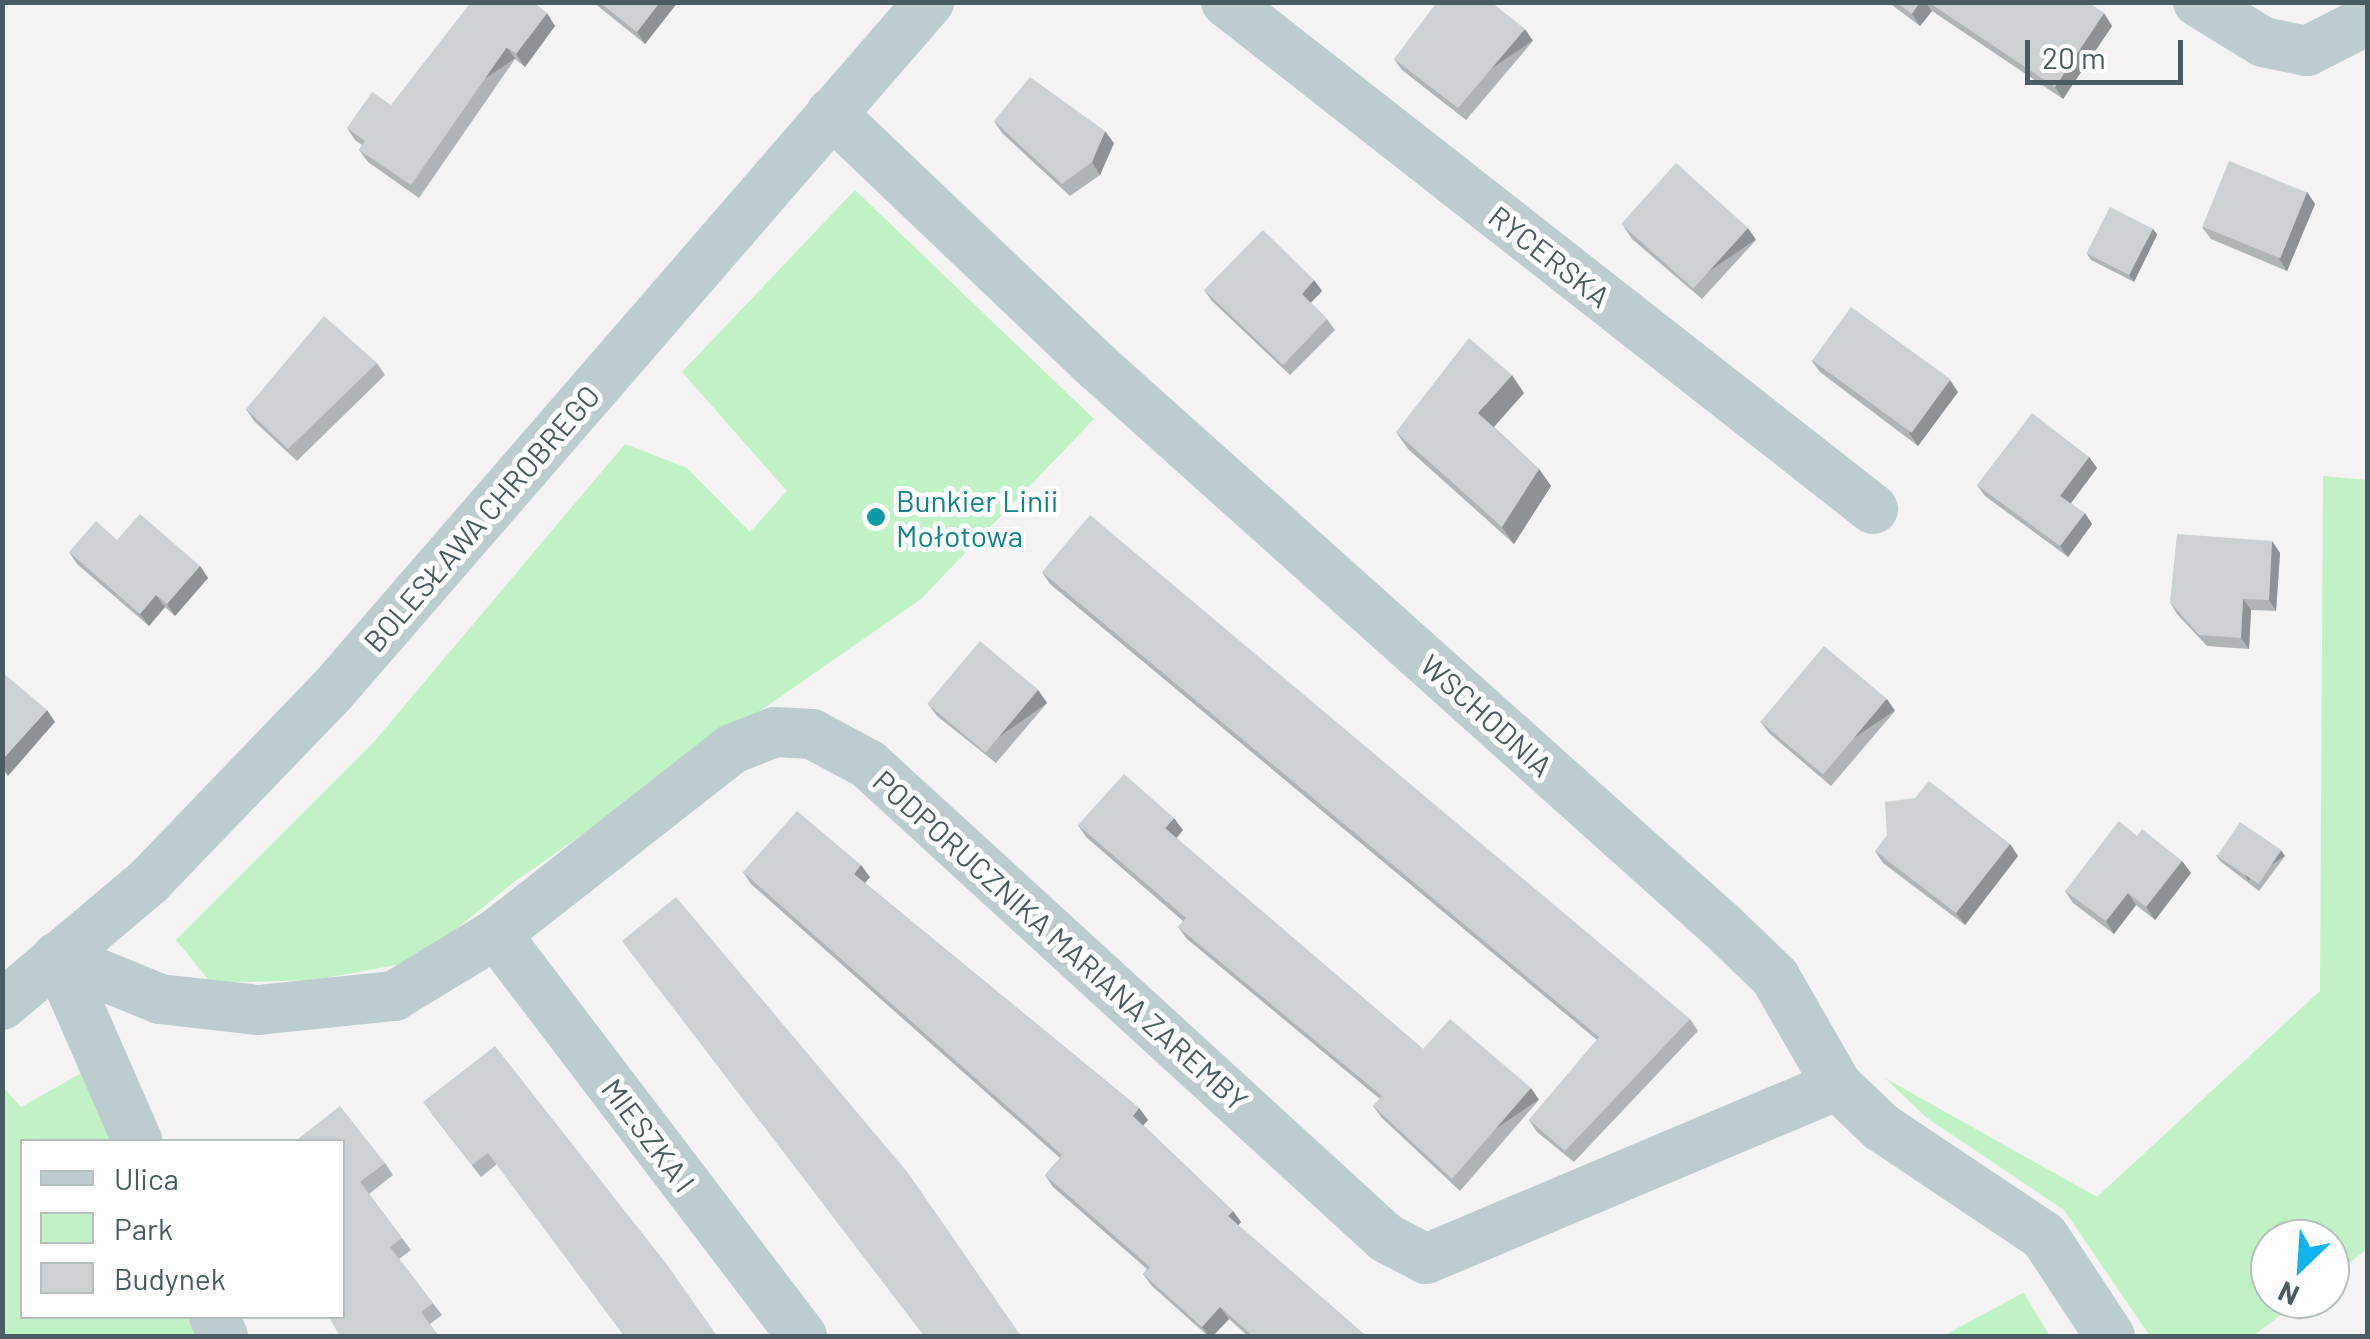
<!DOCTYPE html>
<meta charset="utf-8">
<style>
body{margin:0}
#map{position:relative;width:2370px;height:1339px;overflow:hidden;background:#f4f2f2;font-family:Barlow,sans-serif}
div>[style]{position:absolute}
.green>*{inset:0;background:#bff2c5}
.minor>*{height:50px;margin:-25px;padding:0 25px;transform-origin:25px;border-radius:25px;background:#bccccf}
.wall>*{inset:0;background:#afb4b6}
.shaded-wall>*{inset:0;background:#8f9294;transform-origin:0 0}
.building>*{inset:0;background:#ccd1d4;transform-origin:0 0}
.dots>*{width:28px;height:28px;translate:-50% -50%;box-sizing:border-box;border:5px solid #fff;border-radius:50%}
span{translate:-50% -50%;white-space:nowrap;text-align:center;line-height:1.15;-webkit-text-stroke:10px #fff;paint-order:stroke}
.street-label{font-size:30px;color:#485c61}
.culture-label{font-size:30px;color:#0d838f}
.left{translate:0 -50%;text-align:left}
.frame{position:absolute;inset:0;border:5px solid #485c61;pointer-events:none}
.legend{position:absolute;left:20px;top:1139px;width:325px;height:180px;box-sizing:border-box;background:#fff;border:2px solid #b6bec0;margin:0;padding:12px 18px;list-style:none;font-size:30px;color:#485c61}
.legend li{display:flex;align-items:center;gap:20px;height:50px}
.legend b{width:50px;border:2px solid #b6bec0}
.north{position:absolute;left:2250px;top:1219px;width:100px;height:100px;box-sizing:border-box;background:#fff;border:2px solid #b6bec0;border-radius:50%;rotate:205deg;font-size:28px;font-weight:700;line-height:40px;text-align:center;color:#485c61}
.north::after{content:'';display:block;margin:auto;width:35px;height:45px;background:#10b2f0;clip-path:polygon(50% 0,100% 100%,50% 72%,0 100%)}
.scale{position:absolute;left:2025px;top:40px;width:158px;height:45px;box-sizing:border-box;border:5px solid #485c61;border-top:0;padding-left:12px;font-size:30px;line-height:35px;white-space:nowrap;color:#485c61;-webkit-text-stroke:8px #fff;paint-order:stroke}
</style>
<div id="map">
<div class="green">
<div style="clip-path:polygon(855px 190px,1094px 419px,921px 599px,514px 882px,417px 961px,315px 980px,211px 983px,176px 940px,373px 743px,625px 444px,687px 468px,750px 532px,787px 491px,682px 372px)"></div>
<div style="clip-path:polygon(2323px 476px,2367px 480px,2367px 1249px,2330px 1278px,2330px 1239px,2270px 1239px,2270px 1299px,2302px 1299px,2253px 1336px,2150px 1336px,2064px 1210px,1927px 1118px,1885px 1078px,2097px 1197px,2320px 991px)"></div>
<div style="clip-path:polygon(89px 1069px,120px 1141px,22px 1142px,22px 1316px,193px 1317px,201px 1336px,3px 1336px,2px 1086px,21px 1107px)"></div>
<div style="clip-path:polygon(2023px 1292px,2050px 1336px,1943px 1336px,2023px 1293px)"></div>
</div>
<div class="minor">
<div style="left:1226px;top:2px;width:822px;rotate:38.08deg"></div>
<div style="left:2198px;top:2px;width:76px;rotate:31.6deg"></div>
<div style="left:2263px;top:42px;width:45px;rotate:11.6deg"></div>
<div style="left:2307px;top:51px;width:68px;rotate:-26.9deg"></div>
<div style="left:831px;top:113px;width:370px;rotate:43.6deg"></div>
<div style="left:1099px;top:368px;width:836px;rotate:41.85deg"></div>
<div style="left:1722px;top:926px;width:74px;rotate:43.9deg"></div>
<div style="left:1775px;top:977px;width:125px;rotate:60.1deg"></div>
<div style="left:1837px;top:1085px;width:61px;rotate:43.7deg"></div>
<div style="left:1881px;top:1127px;width:196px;rotate:33.8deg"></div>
<div style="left:2044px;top:1236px;width:120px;rotate:56.6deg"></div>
<div style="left:496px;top:934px;width:505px;rotate:52.72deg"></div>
<div style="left:57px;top:957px;width:111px;rotate:22.2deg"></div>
<div style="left:160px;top:999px;width:99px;rotate:6.4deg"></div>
<div style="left:258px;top:1010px;width:137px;rotate:-5.9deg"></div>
<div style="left:394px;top:996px;width:119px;rotate:-31.3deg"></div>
<div style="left:496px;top:934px;width:300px;rotate:-38.1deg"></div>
<div style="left:732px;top:749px;width:46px;rotate:-21.6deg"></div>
<div style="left:775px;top:732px;width:37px;rotate:3deg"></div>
<div style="left:812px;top:734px;width:64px;rotate:28.2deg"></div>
<div style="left:868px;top:764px;width:702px;rotate:42.46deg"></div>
<div style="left:1386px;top:1238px;width:45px;rotate:27.7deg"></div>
<div style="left:1426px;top:1259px;width:446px;rotate:-22.9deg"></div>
<div style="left:57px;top:957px;width:202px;rotate:66.4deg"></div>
<div style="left:2px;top:1005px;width:191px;rotate:-40.1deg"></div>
<div style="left:148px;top:882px;width:265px;rotate:-46.1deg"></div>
<div style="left:332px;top:691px;width:912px;rotate:-49.09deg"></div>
<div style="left:214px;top:1316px;width:22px;rotate:66deg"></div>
</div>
<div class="wall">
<div style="clip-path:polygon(593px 2px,678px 2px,645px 44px)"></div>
<div style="clip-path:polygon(1888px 2px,2088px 2px,2112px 26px,2063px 99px,1932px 11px,1920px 26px)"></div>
<div style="clip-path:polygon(555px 26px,525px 67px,515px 59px,419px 198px,368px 162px,359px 150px,362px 145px,355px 140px,347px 128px)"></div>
<div style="clip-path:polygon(1533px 41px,1466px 120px,1402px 70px,1394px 59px)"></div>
<div style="clip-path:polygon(994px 121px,1114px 143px,1100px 175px,1070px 196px,1002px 133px)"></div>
<div style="clip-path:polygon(2307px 192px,2315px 204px,2287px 271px,2211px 239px,2202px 227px)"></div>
<div style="clip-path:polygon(1624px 227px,1756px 240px,1702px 299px,1632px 239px)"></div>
<div style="clip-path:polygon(2153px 229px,2157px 235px,2134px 282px,2091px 260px,2087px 254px)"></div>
<div style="clip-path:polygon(1314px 280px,1322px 291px,1311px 303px,1327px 319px,1335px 330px,1290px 375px,1212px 301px,1204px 290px)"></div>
<div style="clip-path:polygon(1811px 360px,1958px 392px,1918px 446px,1820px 372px)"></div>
<div style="clip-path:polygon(377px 363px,385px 375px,297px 461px,254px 421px,246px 409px)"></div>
<div style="clip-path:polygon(1524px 393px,1494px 427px,1539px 469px,1551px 486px,1514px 544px,1408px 449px,1396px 432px)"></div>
<div style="clip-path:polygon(2089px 457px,2097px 468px,2071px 503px,2092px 524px,2068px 557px,1985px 496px,1977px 485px)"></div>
<div style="clip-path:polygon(117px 540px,200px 566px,208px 578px,175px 616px,165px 607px,149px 626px,77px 564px,69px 552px)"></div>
<div style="clip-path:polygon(2272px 541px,2280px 553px,2276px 611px,2251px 610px,2249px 649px,2207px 646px,2177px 614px,2170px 602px)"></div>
<div style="clip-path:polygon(1042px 572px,1690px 1019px,1698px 1031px,1574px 1162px,1537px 1132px,1529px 1120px,1597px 1040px,1050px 584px)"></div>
<div style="clip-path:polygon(1038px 690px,1047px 703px,996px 763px,937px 716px,928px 704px)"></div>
<div style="clip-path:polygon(1895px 711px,1831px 786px,1769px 733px,1760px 721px)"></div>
<div style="clip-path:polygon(1078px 825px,1183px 830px,1176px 838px,1423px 1049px,1539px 1100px,1460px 1191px,1382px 1118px,1373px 1106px,1380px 1099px,1187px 939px,1178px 927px,1183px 921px,1086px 837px)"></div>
<div style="clip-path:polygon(2137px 836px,2182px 861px,2191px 873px,2155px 920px,2136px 905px,2114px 934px,2073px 903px,2065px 891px)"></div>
<div style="clip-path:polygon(2010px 844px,2018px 856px,1965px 925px,1883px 863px,1875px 851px)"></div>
<div style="clip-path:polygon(2216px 855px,2285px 856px,2259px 891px,2220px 861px)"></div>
<div style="clip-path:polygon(743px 872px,870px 877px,865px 883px,1139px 1108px,1148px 1120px,1143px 1125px,1233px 1211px,1241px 1222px,1238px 1225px,1366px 1336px,1248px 1336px,1229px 1319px,1213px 1336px,1208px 1336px,1152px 1286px,1143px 1274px,1147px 1269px,1053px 1187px,1045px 1175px,1060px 1158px,751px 884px)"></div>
<div style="clip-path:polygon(495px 1046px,496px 1165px,481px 1177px,432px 1114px)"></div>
<div style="clip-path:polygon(342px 1142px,385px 1163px,393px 1175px,369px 1194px,411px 1250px,399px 1259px,442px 1315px,430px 1324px,330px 1316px)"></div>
</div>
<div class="shaded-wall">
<div style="clip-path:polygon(660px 2px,678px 2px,645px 44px,637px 32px)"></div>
<div style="clip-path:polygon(1920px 2px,1925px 2px,1932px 11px,1920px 26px,1912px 14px)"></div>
<div style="clip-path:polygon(547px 13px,555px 26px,525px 67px,516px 54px)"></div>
<div style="clip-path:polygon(2104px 13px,2112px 26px,2063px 99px,2055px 87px)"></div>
<div style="left:1525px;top:29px;width:14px;height:104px;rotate:56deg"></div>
<div style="left:507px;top:47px;width:14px;height:168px;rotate:56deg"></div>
<div style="clip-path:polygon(1105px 131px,1114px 143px,1100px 175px,1092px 162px)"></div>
<div style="clip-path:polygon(2307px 192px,2315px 204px,2287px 271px,2279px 259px)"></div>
<div style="left:1748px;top:228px;width:14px;height:81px;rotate:56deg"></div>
<div style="clip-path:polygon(2153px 229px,2157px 235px,2134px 282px,2129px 275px)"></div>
<div style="clip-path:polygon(1314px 280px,1322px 291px,1309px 304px,1302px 294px)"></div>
<div style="clip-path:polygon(1512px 375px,1524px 393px,1491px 430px,1478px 413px)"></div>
<div style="clip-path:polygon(1950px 380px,1958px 392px,1918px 446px,1909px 433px)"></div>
<div style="clip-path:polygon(2089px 457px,2097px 468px,2068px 507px,2060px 496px)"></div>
<div style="clip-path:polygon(1539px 469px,1551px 486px,1514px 544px,1502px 527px)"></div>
<div style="clip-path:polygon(2085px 513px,2092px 524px,2068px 557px,2060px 546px)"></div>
<div style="clip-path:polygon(2272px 541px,2280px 553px,2276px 611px,2269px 600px)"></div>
<div style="clip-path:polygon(200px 566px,208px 578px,175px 616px,167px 604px)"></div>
<div style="clip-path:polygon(156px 595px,165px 607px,149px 626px,140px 614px)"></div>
<div style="clip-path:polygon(2243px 599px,2251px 610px,2249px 649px,2241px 638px)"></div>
<div style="left:1038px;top:690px;width:16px;height:80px;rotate:55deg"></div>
<div style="left:1887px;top:699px;width:14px;height:99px;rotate:56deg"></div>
<div style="clip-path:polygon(47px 710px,55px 722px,8px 776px,2px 767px,2px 760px)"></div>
<div style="clip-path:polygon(1174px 818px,1183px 830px,1174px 841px,1165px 828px)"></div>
<div style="clip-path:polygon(2010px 844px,2018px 856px,1965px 925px,1956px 913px)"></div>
<div style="left:2281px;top:850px;width:7px;height:44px;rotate:56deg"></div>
<div style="clip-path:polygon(2182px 861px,2191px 873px,2155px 920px,2146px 907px)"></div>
<div style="clip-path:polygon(861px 865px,870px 877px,862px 886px,854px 874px)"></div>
<div style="clip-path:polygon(2128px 893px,2136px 905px,2114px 934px,2106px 921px)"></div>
<div style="left:1531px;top:1088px;width:14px;height:121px;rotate:56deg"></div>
<div style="clip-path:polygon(1139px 1108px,1148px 1120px,1141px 1128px,1133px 1116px)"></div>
<div style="clip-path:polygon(1233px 1211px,1241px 1222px,1236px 1228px,1228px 1216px)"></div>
<div style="clip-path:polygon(1220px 1307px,1229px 1319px,1213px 1336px,1209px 1336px,1202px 1327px)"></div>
</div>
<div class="building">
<div style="clip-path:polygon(471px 2px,533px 2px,547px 13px,516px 54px,507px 47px,411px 185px,359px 150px,365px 141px,347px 128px,372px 92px,391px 105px)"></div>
<div style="clip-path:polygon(599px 2px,660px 2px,637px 32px)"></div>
<div style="clip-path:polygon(1437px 2px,1491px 2px,1525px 29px,1458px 108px,1394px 59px)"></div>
<div style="clip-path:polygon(1896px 2px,1920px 2px,1912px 14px)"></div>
<div style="clip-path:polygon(1928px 2px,2088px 2px,2104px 13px,2055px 87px)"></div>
<div style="clip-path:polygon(1030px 77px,1105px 131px,1092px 162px,1062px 184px,994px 121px)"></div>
<div style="left:2229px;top:161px;width:84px;height:71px;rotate:22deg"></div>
<div style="left:1676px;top:163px;width:97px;height:82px;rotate:42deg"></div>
<div style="left:2110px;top:207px;width:48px;height:52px;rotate:27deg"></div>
<div style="clip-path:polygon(1263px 230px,1314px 280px,1302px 294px,1327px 319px,1283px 365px,1204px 290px)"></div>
<div style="left:1851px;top:307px;width:123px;height:66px;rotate:36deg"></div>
<div style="clip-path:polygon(324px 316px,377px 363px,288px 449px,246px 409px)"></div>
<div style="clip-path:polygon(1469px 338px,1512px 375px,1478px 413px,1539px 469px,1502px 527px,1396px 432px)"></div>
<div style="clip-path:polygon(2032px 413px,2089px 457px,2060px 496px,2085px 513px,2060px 546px,1977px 485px)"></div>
<div style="clip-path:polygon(140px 514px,200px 566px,167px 604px,156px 595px,140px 614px,69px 552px,96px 521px,117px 540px)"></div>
<div style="clip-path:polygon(1090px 515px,1690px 1019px,1565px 1151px,1529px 1120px,1599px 1037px,1042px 572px)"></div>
<div style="clip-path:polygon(2177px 534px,2272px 541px,2269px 600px,2243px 599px,2241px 638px,2199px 635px,2170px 602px)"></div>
<div style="left:980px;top:641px;width:76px;height:82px;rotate:40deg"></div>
<div style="left:1824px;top:646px;width:82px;height:99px;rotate:40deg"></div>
<div style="clip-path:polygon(2px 672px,47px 710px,2px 760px)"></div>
<div style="clip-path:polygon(1124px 774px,1174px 818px,1165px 828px,1423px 1049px,1450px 1019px,1531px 1088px,1452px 1179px,1373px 1106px,1382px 1096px,1178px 927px,1186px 918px,1078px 825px)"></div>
<div style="clip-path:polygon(1929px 781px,2010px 844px,1956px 913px,1875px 851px,1887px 835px,1885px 802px,1915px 798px)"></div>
<div style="clip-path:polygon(797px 811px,861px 865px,854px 874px,1139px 1108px,1133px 1116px,1233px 1211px,1228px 1216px,1366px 1336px,1253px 1336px,1220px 1307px,1202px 1327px,1143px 1274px,1150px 1267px,1045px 1175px,1062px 1155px,743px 872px)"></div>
<div style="clip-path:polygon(2119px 821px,2137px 836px,2142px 829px,2182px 861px,2146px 907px,2128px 893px,2106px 921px,2065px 891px)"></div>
<div style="left:2240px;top:822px;width:50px;height:41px;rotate:34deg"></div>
<div style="clip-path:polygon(676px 897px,908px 1173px,1021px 1336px,924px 1336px,622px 941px)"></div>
<div style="clip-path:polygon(495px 1046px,668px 1266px,717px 1336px,624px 1336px,488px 1153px,472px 1165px,423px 1102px)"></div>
<div style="clip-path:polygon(340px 1106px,385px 1163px,360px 1182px,402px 1238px,390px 1247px,433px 1303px,421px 1312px,439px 1336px,340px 1336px,331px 1321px,330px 1316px,342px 1316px,342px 1142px,294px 1142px)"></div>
</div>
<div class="dots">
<div style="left:876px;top:517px;background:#0f9aa8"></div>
</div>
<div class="street-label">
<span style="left:1550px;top:256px;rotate:38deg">RYCERSKA</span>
<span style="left:481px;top:518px;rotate:-49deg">BOLESŁAWA CHROBREGO</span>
<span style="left:1487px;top:715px;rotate:42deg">WSCHODNIA</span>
<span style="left:1061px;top:940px;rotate:42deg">PODPORUCZNIKA MARIANA ZAREMBY</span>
<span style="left:649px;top:1135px;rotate:53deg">MIESZKA I</span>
</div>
<div class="culture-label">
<span class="left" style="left:896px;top:517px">Bunkier Linii<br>Mołotowa</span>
</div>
<div class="frame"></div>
<ul class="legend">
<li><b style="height:12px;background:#bccccf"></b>Ulica</li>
<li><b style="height:28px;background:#bff2c5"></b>Park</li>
<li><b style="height:28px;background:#ccd1d4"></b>Budynek</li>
</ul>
<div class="north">N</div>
<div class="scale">20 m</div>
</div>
